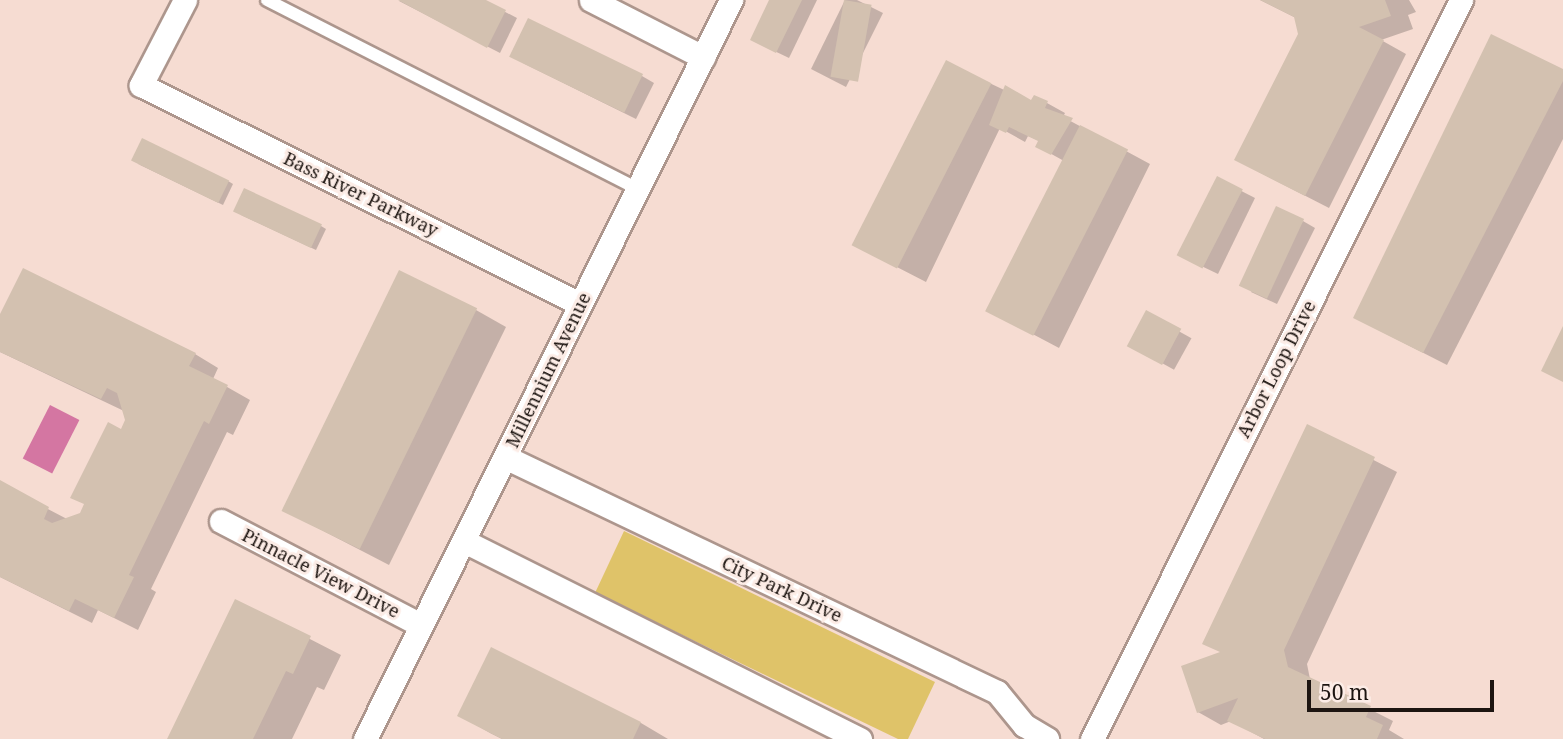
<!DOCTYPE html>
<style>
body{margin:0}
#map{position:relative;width:1563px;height:739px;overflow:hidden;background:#f6dcd2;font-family:"Noto Serif",serif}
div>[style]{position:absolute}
.green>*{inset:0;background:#dfc369}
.water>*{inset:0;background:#d476a2;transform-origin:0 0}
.shadow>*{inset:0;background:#0003;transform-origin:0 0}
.building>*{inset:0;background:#d3c1b0;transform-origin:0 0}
.roads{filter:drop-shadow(2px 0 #ad968d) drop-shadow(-2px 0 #ad968d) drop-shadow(0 2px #ad968d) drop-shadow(0 -2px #ad968d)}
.lane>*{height:12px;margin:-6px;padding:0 6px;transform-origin:6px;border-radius:6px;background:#fff}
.street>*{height:23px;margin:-11.5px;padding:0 11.5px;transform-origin:11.5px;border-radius:11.5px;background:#fff}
span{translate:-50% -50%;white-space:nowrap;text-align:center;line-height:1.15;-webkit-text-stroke:6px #fcece6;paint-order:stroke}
.street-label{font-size:18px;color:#1d1511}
.scale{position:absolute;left:1307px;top:680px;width:187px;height:32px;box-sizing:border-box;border:4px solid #1d1511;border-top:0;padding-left:9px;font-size:21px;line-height:24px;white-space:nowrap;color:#1d1511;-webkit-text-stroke:5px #fcece6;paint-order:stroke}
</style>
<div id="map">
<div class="green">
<div style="clip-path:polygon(624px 531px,935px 682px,908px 739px,898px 739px,595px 593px)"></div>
</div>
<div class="water">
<div style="left:50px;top:405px;width:33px;height:60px;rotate:27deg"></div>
</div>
<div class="shadow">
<div style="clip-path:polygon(482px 0,517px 18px,500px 53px,399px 1px)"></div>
<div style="clip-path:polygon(771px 0,817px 0,789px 58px,764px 46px)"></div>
<div style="clip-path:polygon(845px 0,857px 0,883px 13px,846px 87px,811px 69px)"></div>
<div style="clip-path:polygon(1260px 0,1409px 0,1416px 12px,1408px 15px,1413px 29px,1381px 40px,1406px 54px,1329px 208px,1259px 172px,1300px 34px,1296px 18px)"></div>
<div style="clip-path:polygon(523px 63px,642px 76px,654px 83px,636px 119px)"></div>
<div style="clip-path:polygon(947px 63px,1038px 106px,1035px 97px,1047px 103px,1065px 113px,1063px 117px,1150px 164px,1059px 348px,989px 311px,1064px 161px,1037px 146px,1040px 141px,1028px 136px,1025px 142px,1000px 128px,926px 282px,858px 247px)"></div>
<div style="clip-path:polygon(1563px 71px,1563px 139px,1447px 365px,1355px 318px)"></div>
<div style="clip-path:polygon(138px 164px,228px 181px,233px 184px,223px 205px)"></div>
<div style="clip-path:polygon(1218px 179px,1255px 198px,1218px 274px,1193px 262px)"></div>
<div style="clip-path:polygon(241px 215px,321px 226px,326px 229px,316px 250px)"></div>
<div style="clip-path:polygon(1303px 221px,1315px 228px,1277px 304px,1251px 292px)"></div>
<div style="clip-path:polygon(476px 310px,506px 327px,389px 565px,283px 510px)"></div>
<div style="left:1146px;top:313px;width:52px;height:36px;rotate:29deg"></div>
<div style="clip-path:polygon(0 318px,195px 354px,218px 368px,213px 379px,250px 400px,233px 435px,227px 432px,151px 589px,156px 592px,138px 630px,98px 610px,92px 623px,0 577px,0 484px,67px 519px,81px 514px,127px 420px,124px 411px,0 352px)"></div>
<div style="clip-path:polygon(1307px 426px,1397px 472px,1307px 664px,1310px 679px,1393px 721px,1389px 730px,1404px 739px,1264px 739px,1231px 721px,1221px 725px,1198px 712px)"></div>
<div style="clip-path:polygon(236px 601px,341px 655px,324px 690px,317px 687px,292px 739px,168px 739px)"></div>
<div style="clip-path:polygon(492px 649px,641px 723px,668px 739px,502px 739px,490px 733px,459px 715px)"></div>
</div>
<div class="building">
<div style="clip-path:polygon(398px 0,486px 0,506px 10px,487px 48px)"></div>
<div style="clip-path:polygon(769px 0,802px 0,776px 53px,750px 40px)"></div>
<div style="left:844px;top:0;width:28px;height:78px;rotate:10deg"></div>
<div style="clip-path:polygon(1260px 0,1385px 0,1391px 16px,1359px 27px,1384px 40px,1305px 196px,1234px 160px,1298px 34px,1294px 17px)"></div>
<div style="left:528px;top:18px;width:128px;height:43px;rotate:26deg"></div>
<div style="clip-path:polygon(1491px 34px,1563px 69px,1563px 81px,1423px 353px,1353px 318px)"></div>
<div style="left:946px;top:60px;width:51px;height:208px;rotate:27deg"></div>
<div style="clip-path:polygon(1005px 85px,1031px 100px,1034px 95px,1048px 101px,1045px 108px,1073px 118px,1051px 155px,1035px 147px,1038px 141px,1009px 127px,1006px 133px,989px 125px)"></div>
<div style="left:1080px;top:125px;width:54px;height:209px;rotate:27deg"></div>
<div style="left:142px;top:138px;width:97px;height:25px;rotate:26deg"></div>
<div style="left:1217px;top:176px;width:29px;height:89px;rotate:27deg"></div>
<div style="left:244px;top:188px;width:86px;height:26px;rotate:25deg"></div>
<div style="left:1276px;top:206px;width:31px;height:88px;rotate:25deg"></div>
<div style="clip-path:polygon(23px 268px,196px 353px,189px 366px,228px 385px,209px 424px,204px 421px,129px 575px,134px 577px,114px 618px,75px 599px,69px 611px,0 577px,0 480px,49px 507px,44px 519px,52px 523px,80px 513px,84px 504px,70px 498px,108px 422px,121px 429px,125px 420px,117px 393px,107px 388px,101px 399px,0 352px,0 314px)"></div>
<div style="left:399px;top:270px;width:87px;height:268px;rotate:26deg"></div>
<div style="left:1146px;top:310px;width:40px;height:41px;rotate:28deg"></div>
<div style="clip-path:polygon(1563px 326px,1563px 382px,1541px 371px)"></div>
<div style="clip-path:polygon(1307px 424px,1375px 457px,1284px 650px,1288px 667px,1371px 706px,1366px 717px,1383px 725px,1377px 739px,1265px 739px,1227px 721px,1238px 698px,1197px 713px,1181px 666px,1220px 652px,1202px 644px)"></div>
<div style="clip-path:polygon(235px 599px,311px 636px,293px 674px,286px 671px,253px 739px,167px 739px)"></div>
<div style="clip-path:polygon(491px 647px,641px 722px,633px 739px,502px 739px,457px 716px)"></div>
</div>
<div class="roads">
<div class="lane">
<div style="left:267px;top:0;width:416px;rotate:27deg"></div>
</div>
<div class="street">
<div style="left:185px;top:0;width:96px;rotate:117.4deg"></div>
<div style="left:141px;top:85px;width:491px;rotate:26.5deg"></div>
<div style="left:591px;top:0;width:126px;rotate:27deg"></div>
<div style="left:505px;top:457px;width:545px;rotate:25.53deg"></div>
<div style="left:997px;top:692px;width:43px;rotate:50.7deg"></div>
<div style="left:1024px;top:725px;width:27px;rotate:31deg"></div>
<div style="left:221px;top:521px;width:225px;rotate:27.5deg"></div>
<div style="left:464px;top:541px;width:443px;rotate:26.6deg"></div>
<div style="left:365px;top:739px;width:825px;rotate:-63.65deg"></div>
<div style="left:1092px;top:739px;width:826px;rotate:-63.47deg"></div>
</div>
</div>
<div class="street-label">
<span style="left:361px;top:194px;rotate:26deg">Bass River Parkway</span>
<span style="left:1276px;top:369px;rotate:-63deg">Arbor Loop Drive</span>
<span style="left:548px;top:370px;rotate:-64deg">Millennium Avenue</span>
<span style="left:321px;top:573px;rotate:27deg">Pinnacle View Drive</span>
<span style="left:782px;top:589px;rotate:25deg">City Park Drive</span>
</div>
<div class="scale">50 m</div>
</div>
